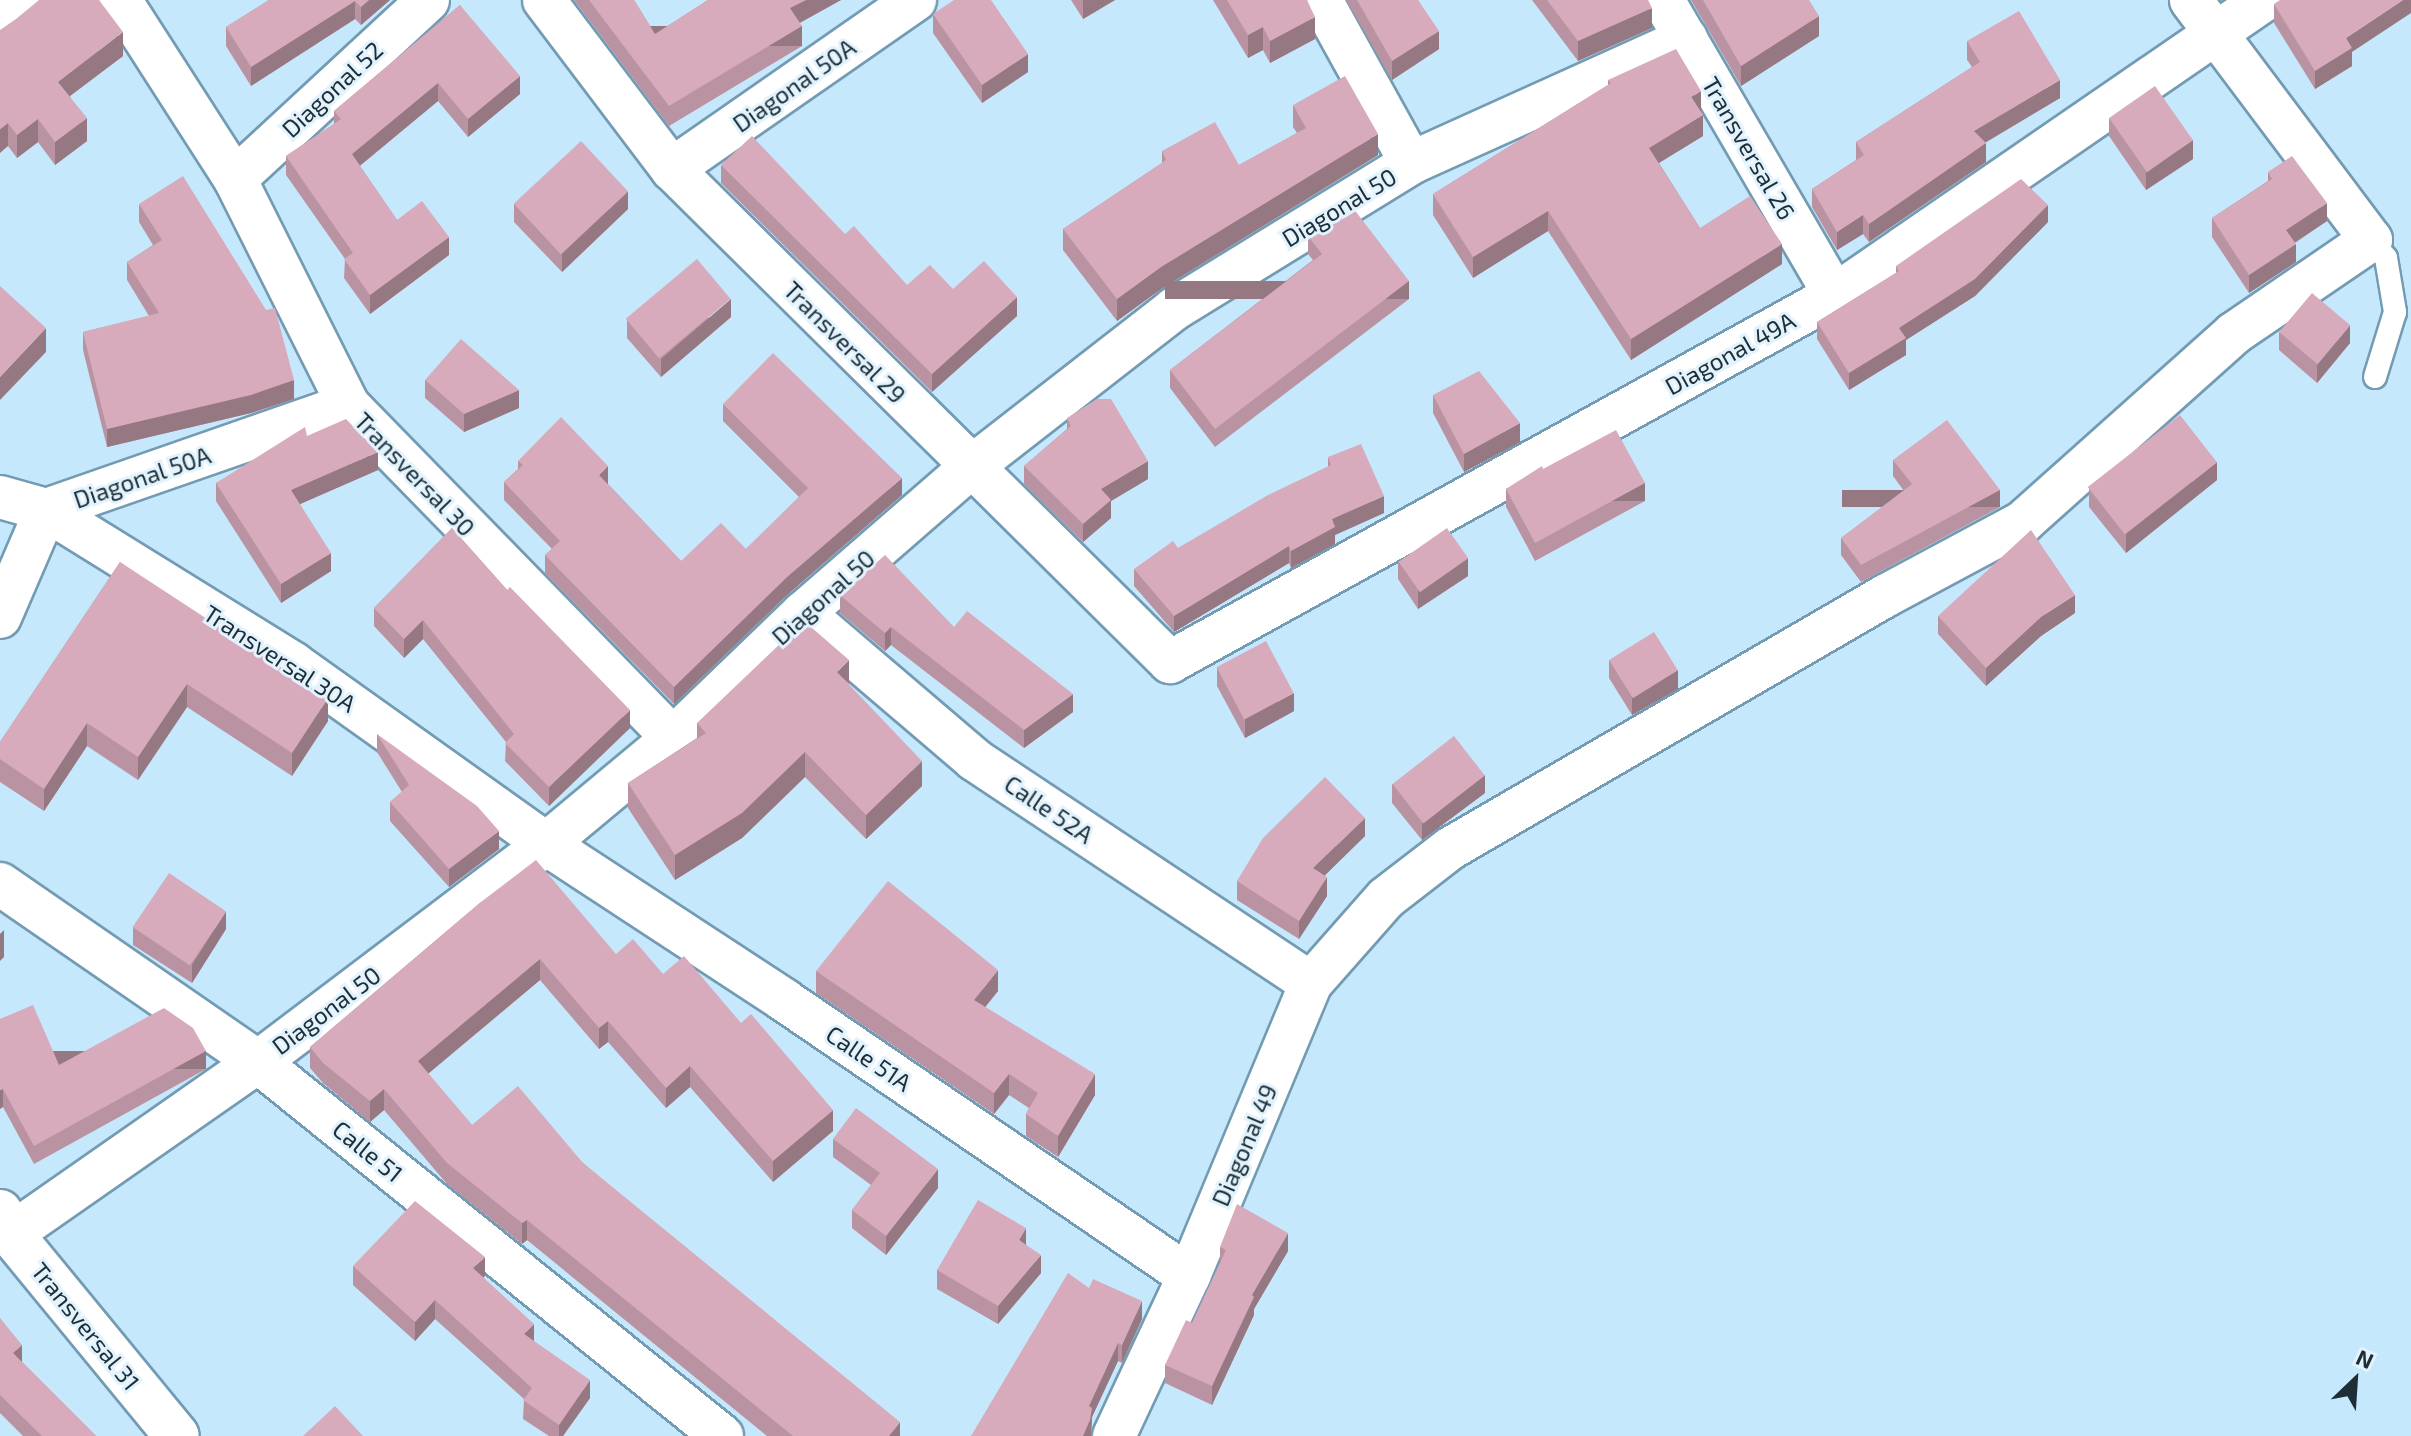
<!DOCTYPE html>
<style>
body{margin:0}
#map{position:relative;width:2411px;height:1436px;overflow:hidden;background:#c6e8fc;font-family:"Exo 2",sans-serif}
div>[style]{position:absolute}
.roads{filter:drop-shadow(2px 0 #739bb3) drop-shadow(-2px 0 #739bb3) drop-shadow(0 2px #739bb3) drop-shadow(0 -2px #739bb3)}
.service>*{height:22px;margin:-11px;padding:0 11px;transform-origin:11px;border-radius:11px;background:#fff}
.minor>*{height:42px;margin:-21px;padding:0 21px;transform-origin:21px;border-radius:21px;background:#fff}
.tertiary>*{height:44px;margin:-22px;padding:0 22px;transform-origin:22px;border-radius:22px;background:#fff}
.wall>*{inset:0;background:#b993a1}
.shaded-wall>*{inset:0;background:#967883;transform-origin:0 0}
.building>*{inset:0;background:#d7abbb;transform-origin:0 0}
span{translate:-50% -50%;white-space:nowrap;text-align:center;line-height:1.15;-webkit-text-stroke:6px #e2f3fd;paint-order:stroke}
.street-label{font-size:24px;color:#1d2e37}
.north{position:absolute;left:2315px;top:1340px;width:80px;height:80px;-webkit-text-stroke:6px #e2f3fd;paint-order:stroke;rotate:25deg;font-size:22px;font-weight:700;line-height:32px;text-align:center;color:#1d2e37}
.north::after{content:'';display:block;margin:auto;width:28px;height:36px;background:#1d2e37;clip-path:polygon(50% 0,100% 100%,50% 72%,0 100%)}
</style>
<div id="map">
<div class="roads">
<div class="service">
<div style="left:2371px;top:240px;width:23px;rotate:50deg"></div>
<div style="left:2386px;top:258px;width:55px;rotate:80.5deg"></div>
<div style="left:2395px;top:312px;width:68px;rotate:107.1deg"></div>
</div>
<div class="minor">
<div style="left:120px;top:0;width:213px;rotate:57.3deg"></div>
<div style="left:235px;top:179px;width:253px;rotate:63.4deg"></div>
<div style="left:348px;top:405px;width:465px;rotate:45.7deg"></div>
<div style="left:544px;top:0;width:212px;rotate:52.9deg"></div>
<div style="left:672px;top:169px;width:701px;rotate:44.71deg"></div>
<div style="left:1170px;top:662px;width:760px;rotate:-28.89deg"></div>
<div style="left:1835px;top:295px;width:521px;rotate:-34.51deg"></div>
<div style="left:1321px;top:0;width:186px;rotate:61.1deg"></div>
<div style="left:1663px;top:0;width:341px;rotate:59.8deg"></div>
<div style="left:0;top:25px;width:38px;rotate:-42deg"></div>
<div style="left:672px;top:169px;width:296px;rotate:-34.8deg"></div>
<div style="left:235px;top:179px;width:263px;rotate:-42.8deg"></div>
<div style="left:0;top:497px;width:48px;rotate:15.8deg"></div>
<div style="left:46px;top:510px;width:292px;rotate:31.8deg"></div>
<div style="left:294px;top:664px;width:310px;rotate:35.5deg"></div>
<div style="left:546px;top:844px;width:285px;rotate:33.2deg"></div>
<div style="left:784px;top:1000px;width:490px;rotate:34.3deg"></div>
<div style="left:803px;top:613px;width:226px;rotate:40.5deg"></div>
<div style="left:975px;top:760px;width:403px;rotate:33.6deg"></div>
<div style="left:0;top:617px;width:116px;rotate:-66.7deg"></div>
<div style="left:46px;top:510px;width:320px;rotate:-19.2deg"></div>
<div style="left:0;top:884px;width:313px;rotate:34.6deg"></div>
<div style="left:258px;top:1062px;width:596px;rotate:38.87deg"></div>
<div style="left:11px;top:1234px;width:301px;rotate:-34.9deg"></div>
<div style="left:258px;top:1062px;width:361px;rotate:-37.1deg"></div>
<div style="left:546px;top:844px;width:165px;rotate:-39.8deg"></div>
<div style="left:673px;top:738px;width:180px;rotate:-43.9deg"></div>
<div style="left:803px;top:613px;width:221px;rotate:-41deg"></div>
<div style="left:970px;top:468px;width:259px;rotate:-37.9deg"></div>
<div style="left:1174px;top:309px;width:278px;rotate:-31.6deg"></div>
<div style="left:1411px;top:163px;width:302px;rotate:-24.3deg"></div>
<div style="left:1114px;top:1436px;width:177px;rotate:-64.9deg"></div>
<div style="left:1189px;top:1276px;width:317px;rotate:-67.4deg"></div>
<div style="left:1311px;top:983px;width:113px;rotate:-48.6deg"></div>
<div style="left:1386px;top:898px;width:82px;rotate:-37.6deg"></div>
<div style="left:1451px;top:848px;width:502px;rotate:-30.14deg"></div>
<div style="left:1885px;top:596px;width:157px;rotate:-28.2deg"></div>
<div style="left:2023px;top:522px;width:282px;rotate:-41.8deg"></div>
<div style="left:2233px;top:334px;width:167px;rotate:-34.3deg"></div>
<div style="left:2371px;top:240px;width:300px;rotate:-126.9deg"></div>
</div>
<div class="tertiary">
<div style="left:0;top:1212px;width:25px;rotate:63deg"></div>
<div style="left:11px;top:1234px;width:261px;rotate:50.6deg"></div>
</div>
</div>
<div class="wall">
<div style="clip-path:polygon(269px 0,390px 0,361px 25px,355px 19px,251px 86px,226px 46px,226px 27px)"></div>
<div style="clip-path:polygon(574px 0,634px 0,655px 34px,708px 0,841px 0,800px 23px,802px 46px,669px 126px)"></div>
<div style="clip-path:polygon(1071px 0,1115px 0,1083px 19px)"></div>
<div style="clip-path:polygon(1213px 0,1307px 0,1315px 39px,1270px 63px,1263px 50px,1248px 58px)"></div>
<div style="clip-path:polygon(1346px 0,1418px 0,1439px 49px,1392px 80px)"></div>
<div style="clip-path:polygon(1532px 0,1648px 0,1652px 28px,1578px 61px)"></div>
<div style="clip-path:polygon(1691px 0,1809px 0,1819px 36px,1741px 86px)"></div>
<div style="clip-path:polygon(2274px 4px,2352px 52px,2352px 66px,2315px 89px,2274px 23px)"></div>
<div style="clip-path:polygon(460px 5px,520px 94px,468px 137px,438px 101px,360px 166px,397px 220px,449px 255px,370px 314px,344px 278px,345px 259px,286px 175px,286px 156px,334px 124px,334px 111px)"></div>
<div style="clip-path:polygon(933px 14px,1028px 72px,982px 103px,933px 33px)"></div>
<div style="clip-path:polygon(0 30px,123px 56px,70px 96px,87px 141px,55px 165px,38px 142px,17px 158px,8px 146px)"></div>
<div style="clip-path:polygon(1967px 41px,2060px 98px,1985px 143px,1986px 162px,1869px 242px,1863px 234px,1837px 250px,1812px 207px,1812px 189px,1856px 160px,1856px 142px,1972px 67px,1967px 60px)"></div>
<div style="clip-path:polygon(1608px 80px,1701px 112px,1703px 136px,1659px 163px,1700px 228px,1782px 264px,1631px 360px,1548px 231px,1473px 278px,1433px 215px,1433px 194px,1608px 85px)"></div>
<div style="clip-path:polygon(1293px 105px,1378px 155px,1161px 289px,1117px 321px,1063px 250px,1063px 229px,1162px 163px,1162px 151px,1239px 165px,1297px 133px,1293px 127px)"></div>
<div style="clip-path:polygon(2109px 118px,2193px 159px,2146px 190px,2109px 136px)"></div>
<div style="clip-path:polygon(721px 165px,845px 234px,907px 285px,953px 289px,1017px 316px,932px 392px,721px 183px)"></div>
<div style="clip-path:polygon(2268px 172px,2327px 221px,2295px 243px,2296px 262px,2249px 293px,2212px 237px,2212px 218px,2268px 181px)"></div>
<div style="clip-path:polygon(139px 204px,294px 399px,251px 413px,107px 447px,83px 350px,83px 332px,149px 316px,127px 280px,127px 262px,153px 245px,139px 222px)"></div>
<div style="clip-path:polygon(514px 204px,628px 209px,562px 272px,514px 222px)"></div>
<div style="clip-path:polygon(2048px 222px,1975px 296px,1906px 340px,1906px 355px,1849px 390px,1817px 339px,1817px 322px,1896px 273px,1896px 266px)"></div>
<div style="clip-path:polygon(1308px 236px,1409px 299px,1215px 447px,1170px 388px,1170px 370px,1313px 260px,1308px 254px)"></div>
<div style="clip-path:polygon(731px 317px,661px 377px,627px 338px,627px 320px)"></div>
<div style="clip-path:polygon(2279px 332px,2350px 343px,2317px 383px,2279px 350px)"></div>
<div style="clip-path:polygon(425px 380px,519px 408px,464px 432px,425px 398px)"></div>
<div style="clip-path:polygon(1433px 395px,1520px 442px,1464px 472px,1433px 413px)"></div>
<div style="clip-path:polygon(723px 404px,902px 495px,787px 595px,674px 704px,545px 573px,545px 555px,552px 549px,504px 500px,504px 482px,518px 469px,518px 461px,608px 484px,681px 561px,746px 549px,799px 497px,723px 421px)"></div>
<div style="clip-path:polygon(1067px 418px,1148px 479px,1111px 501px,1111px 518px,1083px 542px,1024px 484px,1024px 466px,1067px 429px)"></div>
<div style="clip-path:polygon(307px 436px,378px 470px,300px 504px,331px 571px,281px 603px,216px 501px,216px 483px)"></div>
<div style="clip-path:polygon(1328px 457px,1384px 513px,1335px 535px,1335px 544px,1291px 568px,1289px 563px,1174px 632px,1134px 586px,1134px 569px,1178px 548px,1328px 467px)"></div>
<div style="clip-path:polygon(1893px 460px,2000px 507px,1861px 582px,1841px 555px,1841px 538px,1904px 491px,1893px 476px)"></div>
<div style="clip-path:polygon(1543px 469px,1645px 501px,1535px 561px,1506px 507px,1506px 489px)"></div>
<div style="clip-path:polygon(2217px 480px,2126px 553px,2089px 507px,2089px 489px)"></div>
<div style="clip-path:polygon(452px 528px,630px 728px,549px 806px,505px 761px,506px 742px,423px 639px,404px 658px,374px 626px,374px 608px)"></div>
<div style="clip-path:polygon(1398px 561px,1468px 576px,1418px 609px,1398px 579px)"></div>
<div style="clip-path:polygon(120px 562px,328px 721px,292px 776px,187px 707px,138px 780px,87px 746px,44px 811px,0 782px,0 742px)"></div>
<div style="clip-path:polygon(840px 595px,1073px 712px,1024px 748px,891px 645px,885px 651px,840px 613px)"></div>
<div style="clip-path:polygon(2075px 613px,2041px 636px,1986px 686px,1938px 634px,1938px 616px)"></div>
<div style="clip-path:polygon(1609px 660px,1678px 689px,1632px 715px,1609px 678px)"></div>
<div style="clip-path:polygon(1217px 668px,1294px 711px,1245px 738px,1217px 686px)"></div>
<div style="clip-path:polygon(849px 685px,922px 786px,866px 839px,805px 777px,742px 838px,675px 880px,628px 808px,628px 783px,697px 738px,697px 723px)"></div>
<div style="clip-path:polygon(377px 734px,499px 849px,449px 887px,390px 821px,390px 802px,402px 792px,377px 752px)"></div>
<div style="clip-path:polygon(1392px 784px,1485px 793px,1422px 840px,1392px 803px)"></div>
<div style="clip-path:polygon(1365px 836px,1324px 876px,1327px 896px,1299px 939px,1237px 900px,1237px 881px)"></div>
<div style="clip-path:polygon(481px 902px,663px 974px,833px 1131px,773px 1182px,690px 1087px,666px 1108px,608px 1042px,599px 1049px,540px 980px,428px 1074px,472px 1125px,583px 1163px,900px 1436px,767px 1436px,527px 1240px,522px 1244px,447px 1184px,384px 1110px,370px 1122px,323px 1083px,310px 1068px,310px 1047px)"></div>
<div style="clip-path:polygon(133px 927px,226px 929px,192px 983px,133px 945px)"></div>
<div style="clip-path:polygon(816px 971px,998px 991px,985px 1007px,1095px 1095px,1058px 1157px,1026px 1136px,1026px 1114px,1029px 1108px,1009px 1095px,994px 1114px,816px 993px)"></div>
<div style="clip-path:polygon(0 1019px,59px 1065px,206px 1069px,34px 1164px,3px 1107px)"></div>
<div style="clip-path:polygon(833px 1139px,938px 1188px,886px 1255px,852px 1228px,852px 1210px,871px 1185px,833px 1157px)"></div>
<div style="clip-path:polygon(1026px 1244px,1041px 1273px,998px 1324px,937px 1289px,937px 1270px)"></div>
<div style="clip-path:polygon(1220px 1247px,1288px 1251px,1254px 1309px,1254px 1315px,1212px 1405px,1165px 1383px,1165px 1365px,1192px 1323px,1220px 1263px)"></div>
<div style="clip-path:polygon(353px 1266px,485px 1276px,483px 1277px,534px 1341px,590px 1398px,563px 1436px,549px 1436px,523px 1419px,524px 1399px,435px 1319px,415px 1341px,353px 1285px)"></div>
<div style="clip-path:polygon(1089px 1288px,1142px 1319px,1122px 1363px,1118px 1361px,1092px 1417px,1091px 1436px,971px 1436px)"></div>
<div style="clip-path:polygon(0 1318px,22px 1362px,96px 1436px,23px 1436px,0 1413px)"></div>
</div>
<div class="shaded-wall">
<div style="clip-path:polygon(369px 0,390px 0,361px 25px,361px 7px)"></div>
<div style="clip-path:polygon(806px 0,841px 0,790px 28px,790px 8px)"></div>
<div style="clip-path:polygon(1083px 0,1115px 0,1083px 19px)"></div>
<div style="clip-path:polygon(2403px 0,2411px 0,2411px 13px,2352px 52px,2352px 66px,2315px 89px,2315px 71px,2346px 38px)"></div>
<div style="clip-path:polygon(355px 1px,355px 19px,251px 86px,251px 67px)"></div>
<div style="clip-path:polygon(1652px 8px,1652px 28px,1578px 61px,1578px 41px)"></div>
<div style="clip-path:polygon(1819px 16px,1819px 36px,1741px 86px,1741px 66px)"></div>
<div style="clip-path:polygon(1315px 17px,1315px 39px,1270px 63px,1270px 41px)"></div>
<div style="left:802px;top:26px;width:20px;height:155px;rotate:90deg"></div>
<div style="clip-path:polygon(1263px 27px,1263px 50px,1248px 58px,1248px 35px)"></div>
<div style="clip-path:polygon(1439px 31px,1439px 49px,1392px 80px,1392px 61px)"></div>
<div style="clip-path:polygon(123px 32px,123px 56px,58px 105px,58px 82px)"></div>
<div style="clip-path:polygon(1028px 54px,1028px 72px,982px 103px,982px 85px)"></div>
<div style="clip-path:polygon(520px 76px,520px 94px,468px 137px,468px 119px)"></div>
<div style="clip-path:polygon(2060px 80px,2060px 98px,1974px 149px,1974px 131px)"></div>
<div style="clip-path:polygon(438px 83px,438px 101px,352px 172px,352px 154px)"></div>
<div style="clip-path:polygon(1701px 91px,1701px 112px,1691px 97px)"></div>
<div style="clip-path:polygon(1703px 115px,1703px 136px,1649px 169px,1649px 148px)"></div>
<div style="clip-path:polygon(87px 118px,87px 141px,55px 165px,55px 142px)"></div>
<div style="clip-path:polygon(38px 119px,38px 142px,17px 158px,17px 135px)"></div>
<div style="clip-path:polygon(8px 123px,8px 146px,0 153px,0 129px)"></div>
<div style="clip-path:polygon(1378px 134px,1378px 155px,1161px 289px,1117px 321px,1117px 299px,1161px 267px)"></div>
<div style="clip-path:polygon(2193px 140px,2193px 159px,2146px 190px,2146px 172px)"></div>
<div style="clip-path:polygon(1986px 143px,1986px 162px,1869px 242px,1869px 224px)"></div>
<div style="clip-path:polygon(628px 191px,628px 209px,562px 272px,562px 254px)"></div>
<div style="clip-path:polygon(2327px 203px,2327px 221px,2286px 248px,2286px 230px)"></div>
<div style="clip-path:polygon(2048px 205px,2048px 222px,1975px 296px,1906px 340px,1906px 355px,1849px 390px,1849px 373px,1899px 328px)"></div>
<div style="clip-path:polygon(1548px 211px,1548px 231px,1473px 278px,1473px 257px)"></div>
<div style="clip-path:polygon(1863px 215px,1863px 234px,1837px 250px,1837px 232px)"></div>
<div style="clip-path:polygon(449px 237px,449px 255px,370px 314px,370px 295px)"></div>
<div style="clip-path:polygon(1782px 244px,1782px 264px,1631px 360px,1631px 339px)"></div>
<div style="clip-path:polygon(2296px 244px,2296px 262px,2249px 293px,2249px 275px)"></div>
<div style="left:1409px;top:281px;width:18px;height:244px;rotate:90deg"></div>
<div style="clip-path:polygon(1017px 297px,1017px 316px,932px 392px,932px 374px)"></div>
<div style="clip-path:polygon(731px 299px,731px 317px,661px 377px,661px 359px)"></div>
<div style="clip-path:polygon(2350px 325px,2350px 343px,2317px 383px,2317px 365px)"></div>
<div style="clip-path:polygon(46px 328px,46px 352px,0 400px,0 377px)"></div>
<div style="clip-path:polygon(294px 380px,294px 399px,251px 413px,107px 447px,107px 429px)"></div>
<div style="clip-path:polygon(519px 390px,519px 408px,464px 432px,464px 414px)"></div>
<div style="clip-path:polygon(1520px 423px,1520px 442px,1464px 472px,1464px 454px)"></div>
<div style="clip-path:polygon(378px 452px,378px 470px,291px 508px,291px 490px)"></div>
<div style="clip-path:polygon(1148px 461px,1148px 479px,1111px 501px,1111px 518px,1083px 542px,1083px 524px,1101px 489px)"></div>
<div style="clip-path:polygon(2217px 462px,2217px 480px,2126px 553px,2126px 534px)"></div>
<div style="clip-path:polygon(608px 466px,608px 484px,599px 493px,599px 475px)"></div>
<div style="clip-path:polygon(902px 478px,902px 495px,787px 595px,674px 704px,674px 687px,787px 577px)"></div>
<div style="left:1645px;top:483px;width:18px;height:125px;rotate:90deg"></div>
<div style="left:2000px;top:490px;width:17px;height:158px;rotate:90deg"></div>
<div style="clip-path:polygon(1384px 496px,1384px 513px,1335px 535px,1335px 544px,1291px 568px,1291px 551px,1332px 519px)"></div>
<div style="clip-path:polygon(1289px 546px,1289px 563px,1174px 632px,1174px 616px)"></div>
<div style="clip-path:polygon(331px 553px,331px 571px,281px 603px,281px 584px)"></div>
<div style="clip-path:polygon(1468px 558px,1468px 576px,1418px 609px,1418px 591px)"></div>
<div style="clip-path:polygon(2075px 595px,2075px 613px,2041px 636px,1986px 686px,1986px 668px,2041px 617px)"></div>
<div style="clip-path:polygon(423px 620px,423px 639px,404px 658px,404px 639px)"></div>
<div style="clip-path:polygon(891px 627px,891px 645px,885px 651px,885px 633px)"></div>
<div style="clip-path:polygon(849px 660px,849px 684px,837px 672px)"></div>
<div style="clip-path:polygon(1678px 670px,1678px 689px,1632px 715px,1632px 697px)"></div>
<div style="clip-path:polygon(187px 684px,187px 707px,138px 780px,138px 757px)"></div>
<div style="clip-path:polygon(1294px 693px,1294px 711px,1245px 738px,1245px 719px)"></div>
<div style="clip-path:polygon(1073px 694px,1073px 712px,1024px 748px,1024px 730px)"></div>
<div style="clip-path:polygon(328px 698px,328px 721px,292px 776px,292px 753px)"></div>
<div style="clip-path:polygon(630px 710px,630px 728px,549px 806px,549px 787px)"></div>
<div style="clip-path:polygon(87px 723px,87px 746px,44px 811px,44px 789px)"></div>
<div style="clip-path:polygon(805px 752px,805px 777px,742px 838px,675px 880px,675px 855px)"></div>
<div style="clip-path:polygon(922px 761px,922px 786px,866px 839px,866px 815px)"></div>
<div style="clip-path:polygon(1485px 775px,1485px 793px,1422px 840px,1422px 822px)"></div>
<div style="clip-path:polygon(1365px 818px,1365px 836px,1313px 887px,1313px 868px)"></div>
<div style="clip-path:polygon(499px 831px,499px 849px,449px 887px,449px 869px)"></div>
<div style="clip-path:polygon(1327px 877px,1327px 896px,1299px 939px,1299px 921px)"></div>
<div style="clip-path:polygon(226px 911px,226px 929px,192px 983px,192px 965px)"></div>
<div style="clip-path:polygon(4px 930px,4px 957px,0 961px,0 934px)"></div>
<div style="clip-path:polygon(540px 959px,540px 980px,418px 1082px,418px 1061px)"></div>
<div style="clip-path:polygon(998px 970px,998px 991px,974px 1021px,974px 1000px)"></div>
<div style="clip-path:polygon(608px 1021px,608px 1042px,599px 1049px,599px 1028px)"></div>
<div style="left:206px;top:1051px;width:18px;height:196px;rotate:90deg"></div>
<div style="clip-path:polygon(690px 1066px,690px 1087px,666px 1108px,666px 1088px)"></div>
<div style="clip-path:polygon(1009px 1074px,1009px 1095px,994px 1114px,994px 1093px)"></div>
<div style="clip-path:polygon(1095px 1074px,1095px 1095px,1058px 1157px,1058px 1136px)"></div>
<div style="clip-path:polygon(3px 1089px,3px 1107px,0 1109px,0 1090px)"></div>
<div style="clip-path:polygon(384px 1089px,384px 1110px,370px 1122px,370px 1101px)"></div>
<div style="clip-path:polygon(833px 1110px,833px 1131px,773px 1182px,773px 1161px)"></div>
<div style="clip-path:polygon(938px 1169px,938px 1188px,886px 1255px,886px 1236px)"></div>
<div style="clip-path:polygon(527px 1220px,527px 1240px,522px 1244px,522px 1223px)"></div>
<div style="clip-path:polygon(1026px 1228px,1026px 1247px,1019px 1240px)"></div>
<div style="clip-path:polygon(1288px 1233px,1288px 1251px,1254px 1309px,1254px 1315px,1212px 1405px,1212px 1386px,1252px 1295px)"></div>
<div style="clip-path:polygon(1041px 1255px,1041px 1273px,998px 1324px,998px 1306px)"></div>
<div style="clip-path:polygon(485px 1257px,485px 1276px,473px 1286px,473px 1268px)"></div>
<div style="clip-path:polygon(435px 1300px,435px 1319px,415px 1341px,415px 1322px)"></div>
<div style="clip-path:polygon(1142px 1301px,1142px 1319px,1122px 1363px,1122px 1345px)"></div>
<div style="clip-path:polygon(534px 1324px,534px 1342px,524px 1334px)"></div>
<div style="clip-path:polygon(1118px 1343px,1118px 1361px,1092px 1417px,1091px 1436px,1083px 1436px,1089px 1406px)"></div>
<div style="clip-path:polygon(22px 1345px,22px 1364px,13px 1353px)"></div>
<div style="clip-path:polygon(590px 1380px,590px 1398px,563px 1436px,559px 1436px,559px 1425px)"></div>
<div style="clip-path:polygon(900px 1422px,900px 1436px,889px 1436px)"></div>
</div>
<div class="building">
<div style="clip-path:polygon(39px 0,99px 0,123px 32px,58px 82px,87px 118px,55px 142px,38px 119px,17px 135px,8px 123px,0 129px,0 30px,16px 19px)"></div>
<div style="clip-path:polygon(269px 0,369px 0,361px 7px,355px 1px,251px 67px,226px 27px)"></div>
<div style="clip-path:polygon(589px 0,634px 0,655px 34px,708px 0,806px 0,790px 8px,802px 26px,669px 106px)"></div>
<div style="clip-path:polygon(954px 0,991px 0,1028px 54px,982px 85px,933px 14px)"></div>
<div style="clip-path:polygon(1227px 0,1307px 0,1315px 17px,1270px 41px,1263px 27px,1248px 35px)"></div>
<div style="clip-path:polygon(1357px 0,1418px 0,1439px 31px,1392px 61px)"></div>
<div style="clip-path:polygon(1547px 0,1648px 0,1652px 8px,1578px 41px)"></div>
<div style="clip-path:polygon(1703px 0,1809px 0,1819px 16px,1741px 66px)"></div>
<div style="clip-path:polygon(2280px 0,2403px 0,2346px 38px,2352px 48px,2315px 71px,2274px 4px)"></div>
<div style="clip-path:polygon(460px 5px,520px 76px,468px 119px,438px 83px,352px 154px,397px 220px,422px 201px,449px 237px,370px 295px,344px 259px,353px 253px,286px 156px,341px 119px,334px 111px)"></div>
<div style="clip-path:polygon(2019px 11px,2060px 80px,1974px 131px,1986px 143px,1869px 224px,1863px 215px,1837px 232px,1812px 189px,1864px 155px,1856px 142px,1980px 62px,1967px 41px)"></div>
<div style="clip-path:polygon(1676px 49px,1701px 91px,1691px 97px,1703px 115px,1649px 148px,1700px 228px,1750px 196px,1782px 244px,1631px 339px,1548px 211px,1473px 257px,1433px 194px,1611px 83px,1608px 80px)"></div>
<div style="clip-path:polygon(1345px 76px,1378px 134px,1161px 267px,1117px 299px,1063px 229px,1166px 160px,1162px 151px,1215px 122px,1239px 165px,1306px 128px,1293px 105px)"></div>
<div style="left:2155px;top:86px;width:66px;height:56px;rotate:55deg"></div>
<div style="clip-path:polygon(752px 136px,845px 234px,854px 226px,907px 285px,930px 265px,953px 289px,984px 261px,1017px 297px,932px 374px,721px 165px)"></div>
<div style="left:581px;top:141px;width:69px;height:92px;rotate:47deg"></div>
<div style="clip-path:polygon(2292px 156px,2327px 203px,2286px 230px,2296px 244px,2249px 275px,2212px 218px,2272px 179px,2268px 172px)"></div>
<div style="clip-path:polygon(183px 176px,266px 310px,275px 308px,294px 380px,251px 395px,107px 429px,83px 332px,159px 313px,127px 262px,162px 240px,139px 204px)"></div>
<div style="clip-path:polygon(2021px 179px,2048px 205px,1975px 279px,1899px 328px,1906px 338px,1849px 373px,1817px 322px,1899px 271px,1896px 266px)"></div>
<div style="clip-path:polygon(1353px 208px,1409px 281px,1215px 429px,1170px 370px,1322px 254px,1308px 236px)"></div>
<div style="left:697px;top:259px;width:52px;height:93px;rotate:50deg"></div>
<div style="clip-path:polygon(0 286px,46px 328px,0 377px)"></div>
<div style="left:2312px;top:293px;width:50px;height:51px;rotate:40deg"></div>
<div style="clip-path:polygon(461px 339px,519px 390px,464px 414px,425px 380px)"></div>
<div style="clip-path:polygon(773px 353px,902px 478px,787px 577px,674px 687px,545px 555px,560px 541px,504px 482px,523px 465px,518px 461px,561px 417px,608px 466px,599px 475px,681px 561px,721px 523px,746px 549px,808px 488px,723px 404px)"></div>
<div style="clip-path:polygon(1479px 371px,1520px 423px,1464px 454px,1433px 395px)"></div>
<div style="clip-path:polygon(1097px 399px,1111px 399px,1148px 461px,1101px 489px,1111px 500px,1083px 524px,1024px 466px,1071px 426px,1067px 418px)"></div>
<div style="left:2180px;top:415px;width:60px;height:117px;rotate:52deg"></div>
<div style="clip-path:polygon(346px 419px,378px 452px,291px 490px,331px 553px,281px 584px,216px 483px,305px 427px,307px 436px)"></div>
<div style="clip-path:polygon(1947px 420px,2000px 490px,1861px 565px,1841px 538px,1912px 484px,1893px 460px)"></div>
<div style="clip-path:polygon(1616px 430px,1645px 483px,1535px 543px,1506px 489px,1542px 466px,1543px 469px)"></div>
<div style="clip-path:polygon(1361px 444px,1384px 496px,1332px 519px,1335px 527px,1291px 551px,1289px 546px,1174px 616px,1134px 569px,1173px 541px,1178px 548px,1268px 495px,1331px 465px,1328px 457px)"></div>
<div style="clip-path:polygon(452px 528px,507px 590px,510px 587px,630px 710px,549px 787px,505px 743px,514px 734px,423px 620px,404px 639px,374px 608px)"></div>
<div style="left:1447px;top:528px;width:37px;height:59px;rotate:55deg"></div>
<div style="clip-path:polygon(2031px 530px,2075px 595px,2041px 617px,1986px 668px,1938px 616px)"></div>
<div style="clip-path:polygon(885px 555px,954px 627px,967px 611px,1073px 694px,1024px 730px,891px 627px,885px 633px,840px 595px)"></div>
<div style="clip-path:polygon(120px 562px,328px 698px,292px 753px,187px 684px,138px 757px,87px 723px,44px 789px,0 759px,0 742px)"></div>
<div style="clip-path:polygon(804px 621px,849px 660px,837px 672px,922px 761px,866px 815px,805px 752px,742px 813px,675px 855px,628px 783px,706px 733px,697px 723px)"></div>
<div style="left:1654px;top:632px;width:45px;height:53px;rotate:58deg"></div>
<div style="left:1266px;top:641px;width:59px;height:56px;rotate:62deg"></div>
<div style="clip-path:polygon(377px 734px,477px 806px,499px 831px,449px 869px,390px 802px,409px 785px)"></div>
<div style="left:1454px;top:736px;width:50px;height:78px;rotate:52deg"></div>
<div style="clip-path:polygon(1325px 777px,1365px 818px,1313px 868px,1327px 877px,1299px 921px,1237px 881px,1263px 838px)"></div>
<div style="clip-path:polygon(536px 860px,616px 954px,633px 939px,663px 974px,684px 956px,741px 1023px,751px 1014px,833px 1110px,773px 1161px,690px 1066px,666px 1088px,608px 1021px,599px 1028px,540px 959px,418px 1061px,472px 1125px,518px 1086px,583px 1163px,900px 1422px,889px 1436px,793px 1436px,527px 1220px,522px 1223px,447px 1163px,384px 1089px,370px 1101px,323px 1063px,310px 1047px,481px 902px)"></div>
<div style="left:169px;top:873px;width:69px;height:65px;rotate:34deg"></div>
<div style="clip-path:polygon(888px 881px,998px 970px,974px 1000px,1095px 1074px,1058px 1136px,1026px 1114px,1038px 1093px,1009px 1074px,994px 1093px,816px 971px)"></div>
<div style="clip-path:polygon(33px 1005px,59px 1065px,164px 1008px,193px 1028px,206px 1051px,34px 1146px,3px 1089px,0 1090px,0 1019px)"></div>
<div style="clip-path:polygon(856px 1108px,938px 1169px,886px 1236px,852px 1210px,880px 1173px,833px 1139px)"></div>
<div style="clip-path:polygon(978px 1200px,1026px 1228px,1019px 1240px,1041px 1255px,998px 1306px,937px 1270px)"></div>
<div style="clip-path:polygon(415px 1201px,485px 1257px,473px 1268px,534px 1324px,524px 1334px,590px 1380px,559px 1425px,523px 1400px,532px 1388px,435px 1300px,415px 1322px,353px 1266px)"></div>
<div style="clip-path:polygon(1237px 1204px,1288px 1233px,1252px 1295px,1254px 1297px,1212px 1386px,1165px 1365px,1186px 1320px,1192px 1323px,1226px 1250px,1220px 1247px)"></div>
<div style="clip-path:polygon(1068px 1273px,1089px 1288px,1093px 1279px,1142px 1301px,1122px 1345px,1118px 1343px,1089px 1406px,1092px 1408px,1090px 1420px,1083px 1436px,971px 1436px)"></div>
<div style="clip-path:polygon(0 1318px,22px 1345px,13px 1353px,96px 1436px,42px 1436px,0 1395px)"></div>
<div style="clip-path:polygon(335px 1406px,363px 1436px,303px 1436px)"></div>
</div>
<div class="street-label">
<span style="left:794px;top:85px;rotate:-35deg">Diagonal 50A</span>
<span style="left:332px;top:89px;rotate:-43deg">Diagonal 52</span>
<span style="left:1749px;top:148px;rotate:60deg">Transversal 26</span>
<span style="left:1339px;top:207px;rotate:-31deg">Diagonal 50</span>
<span style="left:845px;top:342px;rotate:45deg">Transversal 29</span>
<span style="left:1730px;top:353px;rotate:-29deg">Diagonal 49A</span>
<span style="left:415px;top:474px;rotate:46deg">Transversal 30</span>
<span style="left:142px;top:477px;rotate:-19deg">Diagonal 50A</span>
<span style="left:823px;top:597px;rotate:-42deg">Diagonal 50</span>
<span style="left:280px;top:658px;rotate:33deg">Transversal 30A</span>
<span style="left:1049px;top:809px;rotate:34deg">Calle 52A</span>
<span style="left:326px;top:1010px;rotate:-37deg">Diagonal 50</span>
<span style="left:869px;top:1058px;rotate:34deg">Calle 51A</span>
<span style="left:1244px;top:1145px;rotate:-67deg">Diagonal 49</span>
<span style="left:368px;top:1151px;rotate:39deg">Calle 51</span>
<span style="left:86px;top:1326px;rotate:51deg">Transversal 31</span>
</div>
<div class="north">N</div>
</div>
